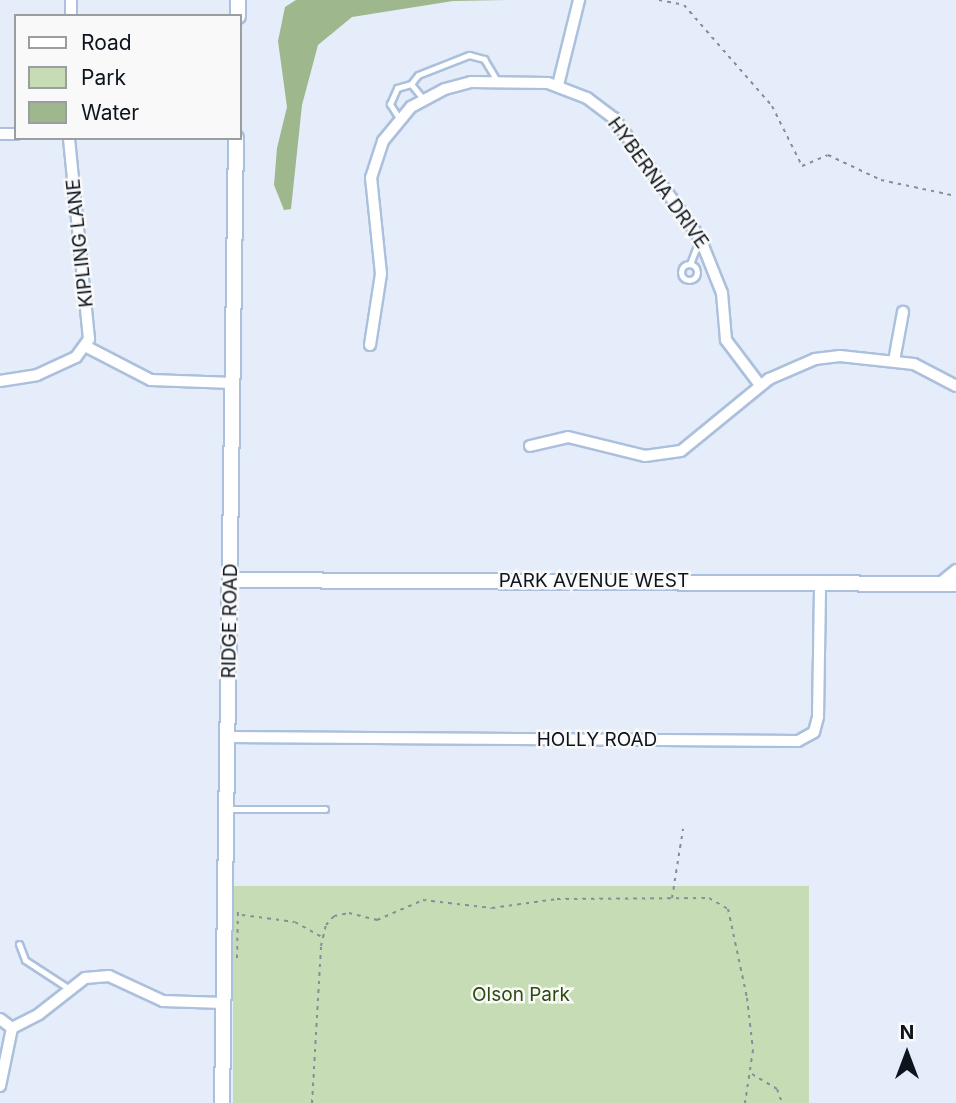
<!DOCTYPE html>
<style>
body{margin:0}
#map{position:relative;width:956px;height:1103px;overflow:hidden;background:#e4edf9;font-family:Inter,sans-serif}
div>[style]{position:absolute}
.green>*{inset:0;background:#c5dcb4;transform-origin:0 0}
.water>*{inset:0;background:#9fb78d}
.path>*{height:2px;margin-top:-1px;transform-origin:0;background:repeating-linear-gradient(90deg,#858e99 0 3.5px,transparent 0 8.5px)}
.roads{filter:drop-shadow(2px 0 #abc0dc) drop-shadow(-2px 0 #abc0dc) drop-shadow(0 2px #abc0dc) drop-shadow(0 -2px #abc0dc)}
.lane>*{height:5px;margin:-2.5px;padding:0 2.5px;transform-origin:2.5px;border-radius:2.5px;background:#fff}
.lane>.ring{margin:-2.5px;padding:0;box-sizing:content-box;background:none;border:5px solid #fff;border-radius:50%}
.street>*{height:10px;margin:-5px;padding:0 5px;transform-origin:5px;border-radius:5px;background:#fff}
.secondary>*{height:14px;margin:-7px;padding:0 7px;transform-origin:7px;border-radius:7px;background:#fff}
span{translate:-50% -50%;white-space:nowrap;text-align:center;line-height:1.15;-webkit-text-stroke:5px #f9f9f9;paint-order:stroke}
.street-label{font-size:19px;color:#0d141e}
.park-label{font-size:19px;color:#2d4b0d}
.legend{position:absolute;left:14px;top:14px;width:228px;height:126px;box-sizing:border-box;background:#f9f9f9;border:2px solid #9b9da1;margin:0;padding:9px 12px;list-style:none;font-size:21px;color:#0d141e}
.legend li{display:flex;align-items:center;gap:14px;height:35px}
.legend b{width:35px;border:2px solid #9b9da1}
.north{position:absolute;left:872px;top:1019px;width:70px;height:70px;-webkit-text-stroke:5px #f9f9f9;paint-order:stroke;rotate:0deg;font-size:19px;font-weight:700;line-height:28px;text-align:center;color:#0d141e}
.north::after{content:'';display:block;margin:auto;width:24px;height:32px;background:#0d141e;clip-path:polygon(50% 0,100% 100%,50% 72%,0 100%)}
</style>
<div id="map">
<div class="green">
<div style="left:233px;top:886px;width:576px;height:217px"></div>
</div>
<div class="water">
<div style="clip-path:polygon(296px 0,506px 0,453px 1px,352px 17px,318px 45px,302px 105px,291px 209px,284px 210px,274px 185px,277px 148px,287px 107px,278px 41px,285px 7px)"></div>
</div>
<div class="path">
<div style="left:659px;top:0;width:25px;rotate:11deg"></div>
<div style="left:684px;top:5px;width:134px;rotate:48.9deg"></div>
<div style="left:772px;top:106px;width:67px;rotate:63.4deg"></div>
<div style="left:802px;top:166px;width:28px;rotate:-23deg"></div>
<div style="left:828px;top:155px;width:59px;rotate:25.3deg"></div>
<div style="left:881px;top:180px;width:77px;rotate:12deg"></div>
<div style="left:672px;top:898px;width:70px;rotate:-80.9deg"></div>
<div style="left:242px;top:915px;width:53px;rotate:7.5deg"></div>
<div style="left:295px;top:922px;width:31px;rotate:29deg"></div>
<div style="left:237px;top:958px;width:50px;rotate:-88.9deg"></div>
<div style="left:752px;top:1074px;width:29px;rotate:31deg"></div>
<div style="left:777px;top:1089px;width:15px;rotate:70deg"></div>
<div style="left:312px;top:1103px;width:157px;rotate:-86.7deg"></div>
<div style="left:321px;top:946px;width:22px;rotate:-77deg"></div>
<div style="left:326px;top:925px;width:12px;rotate:-48deg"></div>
<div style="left:334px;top:916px;width:15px;rotate:-11deg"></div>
<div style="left:349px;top:913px;width:29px;rotate:14deg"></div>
<div style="left:377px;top:920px;width:50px;rotate:-23.5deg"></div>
<div style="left:423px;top:900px;width:69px;rotate:6.6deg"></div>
<div style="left:492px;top:908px;width:66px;rotate:-7.9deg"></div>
<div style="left:557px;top:899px;width:152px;rotate:-0.4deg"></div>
<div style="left:709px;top:898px;width:22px;rotate:30deg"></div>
<div style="left:728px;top:909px;width:91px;rotate:77.9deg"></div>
<div style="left:747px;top:998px;width:52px;rotate:83.4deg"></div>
<div style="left:753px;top:1050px;width:54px;rotate:98.6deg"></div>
</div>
<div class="roads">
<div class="lane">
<div style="left:411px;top:84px;width:11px;rotate:-52deg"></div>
<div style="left:418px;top:75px;width:55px;rotate:-21.4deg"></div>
<div style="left:469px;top:55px;width:16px;rotate:15deg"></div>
<div style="left:484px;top:59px;width:26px;rotate:59deg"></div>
<div style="left:399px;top:118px;width:17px;rotate:-123deg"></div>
<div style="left:390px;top:104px;width:17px;rotate:-66deg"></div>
<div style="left:397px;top:88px;width:15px;rotate:-16deg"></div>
<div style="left:411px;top:84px;width:19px;rotate:51deg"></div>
<div class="ring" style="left:681px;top:264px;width:11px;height:11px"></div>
<div style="left:690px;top:264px;width:28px;rotate:-69deg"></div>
<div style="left:227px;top:809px;width:98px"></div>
<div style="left:19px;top:944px;width:17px;rotate:69deg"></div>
<div style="left:25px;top:960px;width:51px;rotate:33.1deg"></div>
</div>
<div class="street">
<div style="left:71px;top:16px;width:16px;rotate:-90deg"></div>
<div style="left:558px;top:85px;width:88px;rotate:-76.1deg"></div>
<div style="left:0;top:134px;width:16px"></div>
<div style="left:370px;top:345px;width:72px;rotate:-81.2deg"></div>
<div style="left:381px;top:274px;width:97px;rotate:-95.9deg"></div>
<div style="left:371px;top:178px;width:39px;rotate:-72deg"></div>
<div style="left:383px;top:141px;width:44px;rotate:-50.5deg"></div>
<div style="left:411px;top:107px;width:38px;rotate:-28deg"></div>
<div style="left:445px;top:89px;width:27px;rotate:-15deg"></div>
<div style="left:471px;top:82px;width:77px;rotate:0.7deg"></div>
<div style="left:548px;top:83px;width:42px;rotate:21deg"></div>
<div style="left:587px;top:98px;width:34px;rotate:37deg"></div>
<div style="left:614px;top:118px;width:148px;rotate:54.4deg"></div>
<div style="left:700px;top:238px;width:59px;rotate:68.2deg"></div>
<div style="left:722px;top:293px;width:47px;rotate:85.1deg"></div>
<div style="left:726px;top:340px;width:56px;rotate:52.9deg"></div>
<div style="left:85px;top:346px;width:74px;rotate:27.3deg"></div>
<div style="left:151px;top:380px;width:82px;rotate:2.1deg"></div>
<div style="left:894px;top:361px;width:50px;rotate:-79.6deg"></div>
<div style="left:0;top:381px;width:37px;rotate:-9deg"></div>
<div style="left:37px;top:375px;width:43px;rotate:-24.8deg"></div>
<div style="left:76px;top:357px;width:22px;rotate:-54deg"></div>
<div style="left:89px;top:339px;width:202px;rotate:-95.7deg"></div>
<div style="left:530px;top:446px;width:39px;rotate:-13deg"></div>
<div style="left:568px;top:437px;width:79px;rotate:13.9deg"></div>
<div style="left:645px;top:456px;width:36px;rotate:-8deg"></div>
<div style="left:681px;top:451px;width:114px;rotate:-39.3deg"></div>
<div style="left:769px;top:379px;width:50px;rotate:-23.5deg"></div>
<div style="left:815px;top:359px;width:25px;rotate:-7deg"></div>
<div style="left:840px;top:356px;width:74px;rotate:6.2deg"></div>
<div style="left:914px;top:364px;width:47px;rotate:27.6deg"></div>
<div style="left:939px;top:584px;width:22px;rotate:-39deg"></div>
<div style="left:228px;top:737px;width:570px;rotate:0.4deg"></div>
<div style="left:798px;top:741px;width:18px;rotate:-29deg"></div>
<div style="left:814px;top:732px;width:16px;rotate:-75deg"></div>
<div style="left:818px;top:717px;width:134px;rotate:-89.1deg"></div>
<div style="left:0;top:1019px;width:15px;rotate:37deg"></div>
<div style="left:0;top:1086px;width:59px;rotate:-78.3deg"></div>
<div style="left:12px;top:1028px;width:30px;rotate:-27deg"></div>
<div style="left:39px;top:1014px;width:58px;rotate:-38deg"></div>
<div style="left:85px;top:978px;width:24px;rotate:-5deg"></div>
<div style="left:109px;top:976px;width:60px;rotate:24.8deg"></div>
<div style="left:163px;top:1001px;width:60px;rotate:1.9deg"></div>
</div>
<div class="secondary">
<div style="left:238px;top:16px;width:16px;rotate:-90deg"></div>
<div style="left:231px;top:580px;width:725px;rotate:0.32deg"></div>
<div style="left:222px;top:1103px;width:965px;rotate:-89.17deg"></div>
</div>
</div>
<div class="street-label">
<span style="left:658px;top:183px;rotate:54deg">HYBERNIA DRIVE</span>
<span style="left:80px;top:243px;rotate:-96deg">KIPLING LANE</span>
<span style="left:594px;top:581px">PARK AVENUE WEST</span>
<span style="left:230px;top:621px;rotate:-89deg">RIDGE ROAD</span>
<span style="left:597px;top:740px">HOLLY ROAD</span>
</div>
<div class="park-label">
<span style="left:521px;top:995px">Olson Park</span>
</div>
<ul class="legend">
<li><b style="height:9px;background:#fff"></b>Road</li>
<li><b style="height:19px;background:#c5dcb4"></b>Park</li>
<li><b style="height:19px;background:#9fb78d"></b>Water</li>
</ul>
<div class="north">N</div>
</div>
